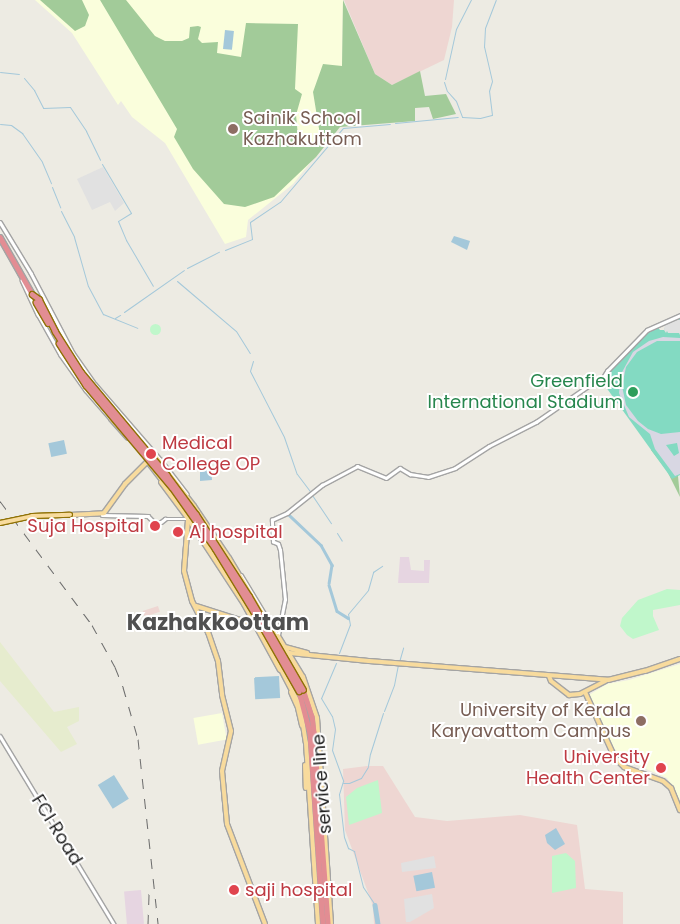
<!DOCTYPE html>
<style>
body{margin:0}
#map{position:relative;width:680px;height:924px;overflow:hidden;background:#edebe3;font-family:Poppins,sans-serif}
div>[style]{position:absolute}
.commercial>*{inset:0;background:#eed6d2;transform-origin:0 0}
.industrial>*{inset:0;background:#e6d5e1;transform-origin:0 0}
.education>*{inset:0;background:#fafedc;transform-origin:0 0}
.farmland>*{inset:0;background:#e6ecce}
.forest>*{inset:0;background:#a2cb99}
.park>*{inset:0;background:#c0f7cb}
.round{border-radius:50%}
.pitch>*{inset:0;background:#83dac2}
.parking>*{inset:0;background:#e1e1e1}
.plaza>*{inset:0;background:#d8d7e3}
.water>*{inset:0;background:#a4c8da;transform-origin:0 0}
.stream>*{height:1px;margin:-0.5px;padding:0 0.5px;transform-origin:0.5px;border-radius:0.5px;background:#a4c8da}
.canal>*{height:2.5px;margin:-1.25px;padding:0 1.25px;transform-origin:1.25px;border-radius:1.25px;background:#a4c8da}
.river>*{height:4.5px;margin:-2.25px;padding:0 2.25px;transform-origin:2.25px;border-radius:2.25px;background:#a4c8da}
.roads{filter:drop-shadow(1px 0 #a4a4a4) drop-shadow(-1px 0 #a4a4a4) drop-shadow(0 1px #a4a4a4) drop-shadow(0 -1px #a4a4a4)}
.minor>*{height:2.5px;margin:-1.25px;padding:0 1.25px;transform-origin:1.25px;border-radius:1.25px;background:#fff}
.major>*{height:4px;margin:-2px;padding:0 2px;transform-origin:2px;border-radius:2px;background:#f8db9d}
.highway>*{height:4.5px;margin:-2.25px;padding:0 2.25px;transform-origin:2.25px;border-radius:2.25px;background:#e28d93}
.rail>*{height:1px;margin-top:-0.5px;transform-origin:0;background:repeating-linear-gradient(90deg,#6b6b6b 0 10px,transparent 0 20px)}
.bridges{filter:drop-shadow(1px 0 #8f7106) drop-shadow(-1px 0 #8f7106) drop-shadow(0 1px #8f7106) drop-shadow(0 -1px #8f7106)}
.major-bridge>*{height:4px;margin:-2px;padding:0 2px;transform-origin:2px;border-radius:2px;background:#f8db9d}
.highway-bridge>*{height:4.5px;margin:-2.25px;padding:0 2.25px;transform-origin:2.25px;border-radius:2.25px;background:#e28d93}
.dots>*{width:14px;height:14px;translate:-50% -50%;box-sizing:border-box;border:2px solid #fff;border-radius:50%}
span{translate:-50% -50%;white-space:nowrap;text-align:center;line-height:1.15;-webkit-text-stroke:4px #fff;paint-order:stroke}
.education-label{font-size:18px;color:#785e54}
.left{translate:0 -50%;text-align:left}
.right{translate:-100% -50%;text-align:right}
.leisure-label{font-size:18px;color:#27864d}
.health-label{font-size:18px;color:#be3a42}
.street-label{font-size:18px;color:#1d1d1d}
.district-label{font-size:22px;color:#505050;font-weight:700}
</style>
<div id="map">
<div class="commercial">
<div style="clip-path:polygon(344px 0,454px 0,452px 27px,444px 60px,392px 85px,375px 74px)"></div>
<div style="left:158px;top:606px;width:6px;height:16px;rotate:72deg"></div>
<div style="clip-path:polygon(367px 766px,383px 766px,415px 817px,447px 821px,520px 815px,577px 825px,585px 889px,623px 892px,623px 924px,374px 924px,373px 906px,345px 830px,343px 769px)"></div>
</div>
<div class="industrial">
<div style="clip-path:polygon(400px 557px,409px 557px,411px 570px,424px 571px,424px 560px,430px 560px,429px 583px,398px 583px)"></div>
<div style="left:141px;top:890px;width:34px;height:17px;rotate:85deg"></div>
</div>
<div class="education">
<div style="clip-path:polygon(35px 0,343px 0,342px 66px,322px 148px,293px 184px,248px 220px,246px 237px,225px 244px,165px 143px,132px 117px,121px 101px,118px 105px,72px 33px)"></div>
<div style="clip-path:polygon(680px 664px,680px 800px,667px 778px,623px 759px,614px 748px,589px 695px,607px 684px,629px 680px)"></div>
<div style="left:222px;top:713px;width:27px;height:29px;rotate:80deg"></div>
</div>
<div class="farmland">
<div style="clip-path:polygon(0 642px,54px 712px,79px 707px,79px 721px,67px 727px,77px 744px,61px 752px,0 681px)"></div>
</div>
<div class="forest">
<div style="clip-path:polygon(40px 0,82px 0,89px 15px,85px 26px,75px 31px)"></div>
<div style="clip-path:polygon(100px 0,126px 0,155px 36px,165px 41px,182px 41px,189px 38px,190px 27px,198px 26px,201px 27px,198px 39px,202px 43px,218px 42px,217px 53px,241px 57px,246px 23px,298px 24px,295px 89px,302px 94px,296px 115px,299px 147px,314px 146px,321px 141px,313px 92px,323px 64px,342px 66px,343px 0,375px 74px,392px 85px,420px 71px,425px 96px,446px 94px,456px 114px,433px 119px,429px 107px,415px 108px,415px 121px,340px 127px,316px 157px,274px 197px,245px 207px,224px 204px,193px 169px,174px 137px,177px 129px)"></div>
<div style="clip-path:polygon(653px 449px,678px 476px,680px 497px,667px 471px,651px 450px)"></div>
</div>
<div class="park">
<div class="round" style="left:149.5px;top:323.5px;width:11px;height:11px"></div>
<div style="clip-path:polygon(667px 589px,680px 590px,680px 605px,653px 610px,653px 616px,659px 630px,633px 639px,627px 635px,620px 626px,622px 618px,638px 600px)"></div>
<div style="clip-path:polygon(378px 780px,382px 813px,349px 825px,346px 797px,357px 788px)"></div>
<div style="clip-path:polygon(566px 853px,575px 861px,576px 888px,552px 893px,552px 856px)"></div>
</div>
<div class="pitch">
<div style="clip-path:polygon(680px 318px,680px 475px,672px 479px,603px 383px,614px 366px,645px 334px,657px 326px,660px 330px,664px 330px,667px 322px)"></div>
</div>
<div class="parking">
<div style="clip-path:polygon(103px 167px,124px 203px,115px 211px,110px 202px,92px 210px,77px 179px)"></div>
<div style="clip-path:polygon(677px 319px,680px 320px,680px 335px,679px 333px,668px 333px,667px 331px,666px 333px,664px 330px,665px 324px)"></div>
<div style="clip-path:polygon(434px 856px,436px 868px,402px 872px,401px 863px)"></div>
<div style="clip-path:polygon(432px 894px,434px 908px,410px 922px,406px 922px,404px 899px)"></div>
</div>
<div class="plaza">
<div style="clip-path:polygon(evenodd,663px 337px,680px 338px,680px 341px,657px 341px,637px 352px,626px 367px,622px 386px,626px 405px,638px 421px,648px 429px,661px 434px,680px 432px,680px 474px,675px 476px,655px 449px,650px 434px,629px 417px,619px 393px,621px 374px,633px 352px,649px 341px,663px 337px,677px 443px,679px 453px,674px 456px,666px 445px,677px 443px)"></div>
</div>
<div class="water">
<div style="left:225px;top:30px;width:9px;height:19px;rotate:6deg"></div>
<div style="clip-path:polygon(454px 236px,470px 241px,467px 250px,451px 242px)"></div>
<div style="left:64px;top:440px;width:14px;height:16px;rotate:78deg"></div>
<div style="clip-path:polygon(211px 469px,212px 480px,200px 481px,200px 471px)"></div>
<div style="left:279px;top:676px;width:22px;height:25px;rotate:87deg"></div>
<div style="left:114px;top:775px;width:28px;height:19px;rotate:58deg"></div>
<div style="clip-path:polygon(556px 828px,565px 844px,555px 850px,547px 843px,545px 835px)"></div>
<div style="left:432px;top:872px;width:16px;height:19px;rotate:79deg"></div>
</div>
<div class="stream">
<div style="left:0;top:72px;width:19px;rotate:6deg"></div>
<div style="left:24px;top:78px;width:16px;rotate:50deg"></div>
<div style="left:34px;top:90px;width:20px;rotate:63deg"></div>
<div style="left:43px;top:108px;width:27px;rotate:-2deg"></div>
<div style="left:70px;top:107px;width:29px;rotate:56deg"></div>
<div style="left:86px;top:131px;width:32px;rotate:64deg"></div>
<div style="left:445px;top:79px;width:51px;rotate:-77.6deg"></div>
<div style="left:456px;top:29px;width:33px;rotate:-63deg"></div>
<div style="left:444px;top:82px;width:9px;rotate:72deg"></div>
<div style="left:447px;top:91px;width:13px;rotate:48deg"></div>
<div style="left:456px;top:101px;width:17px;rotate:69deg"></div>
<div style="left:462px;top:117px;width:18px;rotate:3deg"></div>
<div style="left:480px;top:118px;width:12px;rotate:-14deg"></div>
<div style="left:492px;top:115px;width:24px;rotate:-97deg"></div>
<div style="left:489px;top:91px;width:10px;rotate:-73deg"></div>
<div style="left:492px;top:81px;width:35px;rotate:-103deg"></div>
<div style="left:484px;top:47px;width:19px;rotate:-87deg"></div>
<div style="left:485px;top:28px;width:30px;rotate:-69deg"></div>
<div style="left:395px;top:123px;width:63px;rotate:-5.4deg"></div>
<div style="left:0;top:124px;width:11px;rotate:5deg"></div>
<div style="left:11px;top:125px;width:14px;rotate:36deg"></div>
<div style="left:22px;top:133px;width:35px;rotate:55deg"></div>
<div style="left:42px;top:162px;width:23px;rotate:67deg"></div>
<div style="left:102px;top:164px;width:57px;rotate:59.4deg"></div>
<div style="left:131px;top:213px;width:15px;rotate:148deg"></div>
<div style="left:118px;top:221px;width:21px;rotate:67deg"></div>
<div style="left:126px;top:240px;width:53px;rotate:59.6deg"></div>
<div style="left:52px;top:187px;width:22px;rotate:68deg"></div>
<div style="left:61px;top:211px;width:29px;rotate:63deg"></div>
<div style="left:74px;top:237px;width:51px;rotate:74.1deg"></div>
<div style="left:88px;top:286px;width:32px;rotate:62deg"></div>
<div style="left:103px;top:314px;width:37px;rotate:22deg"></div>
<div style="left:225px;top:250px;width:29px;rotate:-22deg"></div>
<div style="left:252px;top:239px;width:17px;rotate:-97deg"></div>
<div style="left:250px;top:222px;width:36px;rotate:-34deg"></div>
<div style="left:280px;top:202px;width:97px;rotate:-49.6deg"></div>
<div style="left:343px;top:128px;width:47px;rotate:-4.9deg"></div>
<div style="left:187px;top:268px;width:36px;rotate:-27deg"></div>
<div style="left:177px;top:281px;width:77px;rotate:40.3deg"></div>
<div style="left:236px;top:331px;width:26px;rotate:58deg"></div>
<div style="left:124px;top:312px;width:73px;rotate:-35deg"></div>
<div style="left:115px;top:318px;width:6px;rotate:-31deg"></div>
<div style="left:253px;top:361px;width:10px;rotate:107deg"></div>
<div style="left:250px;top:371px;width:74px;rotate:62.7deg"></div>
<div style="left:284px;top:437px;width:39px;rotate:71deg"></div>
<div style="left:297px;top:474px;width:21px;rotate:53deg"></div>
<div style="left:312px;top:495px;width:34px;rotate:56deg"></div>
<div style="left:337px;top:533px;width:9px;rotate:58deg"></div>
<div style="left:339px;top:653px;width:30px;rotate:-69deg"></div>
<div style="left:350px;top:625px;width:11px;rotate:-100deg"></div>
<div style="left:348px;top:614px;width:31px;rotate:-50deg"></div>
<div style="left:368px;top:590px;width:19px;rotate:-74deg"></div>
<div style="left:373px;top:572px;width:11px;rotate:-34deg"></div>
<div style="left:399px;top:662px;width:15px;rotate:-74deg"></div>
<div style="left:336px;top:663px;width:38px;rotate:113deg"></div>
<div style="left:321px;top:698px;width:21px;rotate:59deg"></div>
<div style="left:332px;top:716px;width:13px;rotate:77deg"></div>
<div style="left:335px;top:729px;width:21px;rotate:98deg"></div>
<div style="left:332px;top:750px;width:33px;rotate:70deg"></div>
<div style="left:343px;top:781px;width:14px;rotate:107deg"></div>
<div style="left:339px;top:794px;width:43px;rotate:83.4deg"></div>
<div style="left:344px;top:837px;width:12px;rotate:70deg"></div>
<div style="left:348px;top:848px;width:7px;rotate:27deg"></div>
<div style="left:354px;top:851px;width:37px;rotate:76deg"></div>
<div style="left:363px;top:887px;width:22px;rotate:56deg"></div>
<div style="left:384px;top:711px;width:28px;rotate:-69deg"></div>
<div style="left:394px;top:685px;width:20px;rotate:-79deg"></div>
<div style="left:368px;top:766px;width:12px;rotate:-81deg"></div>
<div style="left:370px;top:754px;width:43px;rotate:-72.4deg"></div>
<div style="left:361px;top:778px;width:13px;rotate:-58deg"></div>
<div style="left:343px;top:783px;width:6px"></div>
<div style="left:349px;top:783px;width:13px;rotate:-23deg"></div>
</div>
<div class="canal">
<div style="left:287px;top:513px;width:47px;rotate:43.3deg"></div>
<div style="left:321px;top:545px;width:23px;rotate:61deg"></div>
<div style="left:332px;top:565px;width:18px;rotate:99deg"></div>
<div style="left:329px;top:585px;width:27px;rotate:73deg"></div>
<div style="left:337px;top:611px;width:13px;rotate:32deg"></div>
</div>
<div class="river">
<div style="left:375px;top:905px;width:19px;rotate:81deg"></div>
</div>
<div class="roads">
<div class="minor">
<div style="left:0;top:222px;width:60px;rotate:58.7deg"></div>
<div style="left:31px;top:273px;width:90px;rotate:62.3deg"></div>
<div style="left:73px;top:353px;width:38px;rotate:55deg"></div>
<div style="left:95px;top:384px;width:99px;rotate:49.1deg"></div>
<div style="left:160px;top:459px;width:44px;rotate:52.4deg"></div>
<div style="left:22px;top:280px;width:38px;rotate:65deg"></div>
<div style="left:38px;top:314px;width:47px;rotate:60.7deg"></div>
<div style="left:61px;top:355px;width:43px;rotate:54.5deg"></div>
<div style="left:86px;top:390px;width:38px;rotate:49deg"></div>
<div style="left:102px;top:515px;width:46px;rotate:1.2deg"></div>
<div style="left:148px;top:516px;width:8px;rotate:45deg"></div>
<div style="left:154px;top:522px;width:7px"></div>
<div style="left:161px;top:522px;width:5px;rotate:-37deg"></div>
<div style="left:165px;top:519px;width:23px"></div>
<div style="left:241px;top:575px;width:71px;rotate:58.8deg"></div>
<div style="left:278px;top:635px;width:36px;rotate:-79deg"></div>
<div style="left:285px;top:600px;width:50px;rotate:-95.7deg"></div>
<div style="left:280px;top:550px;width:6px;rotate:-108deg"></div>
<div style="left:278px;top:544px;width:5px;rotate:-158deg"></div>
<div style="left:273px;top:542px;width:22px;rotate:-93deg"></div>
<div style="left:272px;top:520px;width:17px;rotate:-25deg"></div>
<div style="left:287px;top:513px;width:45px;rotate:-38.7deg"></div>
<div style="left:322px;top:485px;width:40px;rotate:-28deg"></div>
<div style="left:357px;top:466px;width:31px;rotate:22deg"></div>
<div style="left:386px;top:478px;width:17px;rotate:-36deg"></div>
<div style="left:400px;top:468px;width:12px;rotate:31deg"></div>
<div style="left:410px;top:474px;width:18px;rotate:9deg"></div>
<div style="left:428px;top:477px;width:28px;rotate:-18deg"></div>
<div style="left:455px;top:468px;width:40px;rotate:-32.9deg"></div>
<div style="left:489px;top:446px;width:53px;rotate:-27.1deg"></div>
<div style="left:536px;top:422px;width:67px;rotate:-34.6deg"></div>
<div style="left:591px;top:384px;width:10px;rotate:-17deg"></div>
<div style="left:601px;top:381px;width:12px;rotate:-59deg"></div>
<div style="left:607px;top:371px;width:57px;rotate:-45.7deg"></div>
<div style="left:647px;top:330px;width:36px;rotate:-24deg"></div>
<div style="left:0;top:736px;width:220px;rotate:58.8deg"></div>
</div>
<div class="major">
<div style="left:111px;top:419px;width:25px;rotate:48deg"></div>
<div style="left:155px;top:456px;width:63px;rotate:52deg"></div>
<div style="left:194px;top:506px;width:63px;rotate:56.1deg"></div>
<div style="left:229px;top:558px;width:109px;rotate:59.2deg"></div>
<div style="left:148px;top:462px;width:72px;rotate:52.3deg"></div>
<div style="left:192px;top:519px;width:106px;rotate:57.4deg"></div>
<div style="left:249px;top:608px;width:110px;rotate:62.5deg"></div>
<div style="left:300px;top:706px;width:37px;rotate:81deg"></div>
<div style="left:306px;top:743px;width:181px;rotate:86.2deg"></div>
<div style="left:161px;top:482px;width:44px;rotate:53.4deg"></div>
<div style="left:187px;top:517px;width:104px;rotate:56.8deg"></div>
<div style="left:244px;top:604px;width:75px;rotate:61.4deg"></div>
<div style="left:70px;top:515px;width:34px;rotate:-3deg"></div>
<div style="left:104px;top:513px;width:36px;rotate:-54deg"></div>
<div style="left:125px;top:484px;width:34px;rotate:-45deg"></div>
<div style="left:188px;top:520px;width:51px;rotate:94.5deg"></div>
<div style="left:184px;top:571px;width:31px;rotate:75deg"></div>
<div style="left:192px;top:601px;width:35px;rotate:63deg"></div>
<div style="left:208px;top:632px;width:31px;rotate:71deg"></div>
<div style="left:218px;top:661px;width:34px;rotate:83deg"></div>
<div style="left:222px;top:695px;width:37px;rotate:76deg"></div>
<div style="left:231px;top:731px;width:41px;rotate:102.7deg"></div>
<div style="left:222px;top:771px;width:53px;rotate:84.6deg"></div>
<div style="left:227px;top:824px;width:107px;rotate:69.2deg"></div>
<div style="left:196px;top:606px;width:60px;rotate:17.5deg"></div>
<div style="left:278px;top:636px;width:48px;rotate:58.6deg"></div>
<div style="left:303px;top:677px;width:43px;rotate:71.1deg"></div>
<div style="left:317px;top:718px;width:206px;rotate:86.1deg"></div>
<div style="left:285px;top:647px;width:23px;rotate:15deg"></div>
<div style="left:280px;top:652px;width:89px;rotate:5.8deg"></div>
<div style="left:369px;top:661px;width:240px;rotate:4.5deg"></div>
<div style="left:608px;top:680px;width:38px;rotate:-14deg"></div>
<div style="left:645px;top:671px;width:37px;rotate:-19deg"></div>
<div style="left:292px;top:665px;width:28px;rotate:60deg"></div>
<div style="left:549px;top:676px;width:5px;rotate:68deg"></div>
<div style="left:551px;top:681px;width:23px;rotate:38deg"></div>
<div style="left:569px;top:695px;width:11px;rotate:-5deg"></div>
<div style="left:580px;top:694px;width:29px;rotate:-27deg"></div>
<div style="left:291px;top:692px;width:17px;rotate:66deg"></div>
<div style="left:298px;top:708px;width:18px;rotate:77deg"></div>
<div style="left:585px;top:692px;width:72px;rotate:65.6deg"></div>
<div style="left:615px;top:758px;width:13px;rotate:45deg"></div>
<div style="left:624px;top:767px;width:41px;rotate:19.7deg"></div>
<div style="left:663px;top:781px;width:11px;rotate:41deg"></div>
<div style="left:671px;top:788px;width:24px;rotate:68deg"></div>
<div style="left:305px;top:765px;width:23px;rotate:88deg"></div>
</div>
<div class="highway">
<div style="left:0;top:237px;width:69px;rotate:60.5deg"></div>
<div style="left:303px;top:689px;width:28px;rotate:72deg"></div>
<div style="left:312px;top:716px;width:16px;rotate:83deg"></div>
<div style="left:314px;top:732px;width:193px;rotate:85.8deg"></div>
<div style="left:299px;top:691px;width:43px;rotate:75.3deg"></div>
<div style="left:310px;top:733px;width:191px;rotate:86.1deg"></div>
</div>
</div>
<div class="rail">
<div style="left:0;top:501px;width:154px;rotate:53.4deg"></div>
<div style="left:92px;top:625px;width:48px;rotate:61.3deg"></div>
<div style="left:115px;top:667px;width:22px;rotate:68deg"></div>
<div style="left:123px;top:687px;width:54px;rotate:73.9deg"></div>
<div style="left:138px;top:739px;width:186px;rotate:83.8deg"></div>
<div style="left:148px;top:924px;width:35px;rotate:-88deg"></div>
</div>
<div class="bridges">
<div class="major-bridge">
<div style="left:0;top:523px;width:33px;rotate:-12deg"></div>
<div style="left:32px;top:516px;width:38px;rotate:-2deg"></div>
</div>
<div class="highway-bridge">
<div style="left:32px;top:294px;width:9px;rotate:36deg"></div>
<div style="left:39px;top:299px;width:36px;rotate:63deg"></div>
<div style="left:55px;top:331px;width:49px;rotate:57.6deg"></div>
<div style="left:81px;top:372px;width:134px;rotate:50.1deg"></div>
<div style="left:167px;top:475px;width:49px;rotate:53.4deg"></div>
<div style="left:196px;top:514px;width:98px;rotate:57.1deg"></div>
<div style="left:249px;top:596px;width:108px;rotate:59.9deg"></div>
<div style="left:36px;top:302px;width:24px;rotate:60deg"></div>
<div style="left:59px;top:343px;width:50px;rotate:57.3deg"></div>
<div style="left:86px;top:385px;width:133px;rotate:49.9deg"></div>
<div style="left:172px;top:487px;width:75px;rotate:54.8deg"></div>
<div style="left:215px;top:548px;width:75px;rotate:58.6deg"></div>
<div style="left:254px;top:612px;width:91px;rotate:60.3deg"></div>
</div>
</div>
<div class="dots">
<div style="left:233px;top:129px;background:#8d6e63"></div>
<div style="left:633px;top:392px;background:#2e9e5b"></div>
<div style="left:151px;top:454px;background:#e0444e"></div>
<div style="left:155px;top:526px;background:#e0444e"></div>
<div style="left:178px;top:532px;background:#e0444e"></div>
<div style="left:641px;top:721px;background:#8d6e63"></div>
<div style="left:661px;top:768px;background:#e0444e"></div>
<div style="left:234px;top:890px;background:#e0444e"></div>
</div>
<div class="education-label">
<span class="left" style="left:243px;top:129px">Sainik School<br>Kazhakuttom</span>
<span class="right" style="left:631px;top:721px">University of Kerala<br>Karyavattom Campus</span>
</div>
<div class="leisure-label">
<span class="right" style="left:623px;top:392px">Greenfield<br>International Stadium</span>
</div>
<div class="health-label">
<span class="left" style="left:162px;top:454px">Medical<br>College OP</span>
<span class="right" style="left:144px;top:526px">Suja Hospital</span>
<span class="left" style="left:189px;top:532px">Aj hospital</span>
<span class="right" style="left:650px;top:768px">University<br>Health Center</span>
<span class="left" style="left:245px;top:890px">saji hospital</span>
</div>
<div class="street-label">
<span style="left:322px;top:784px;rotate:-94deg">service line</span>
<span style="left:57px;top:830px;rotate:58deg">FCI Road</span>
</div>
<div class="district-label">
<span style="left:218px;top:623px">Kazhakkoottam</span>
</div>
</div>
